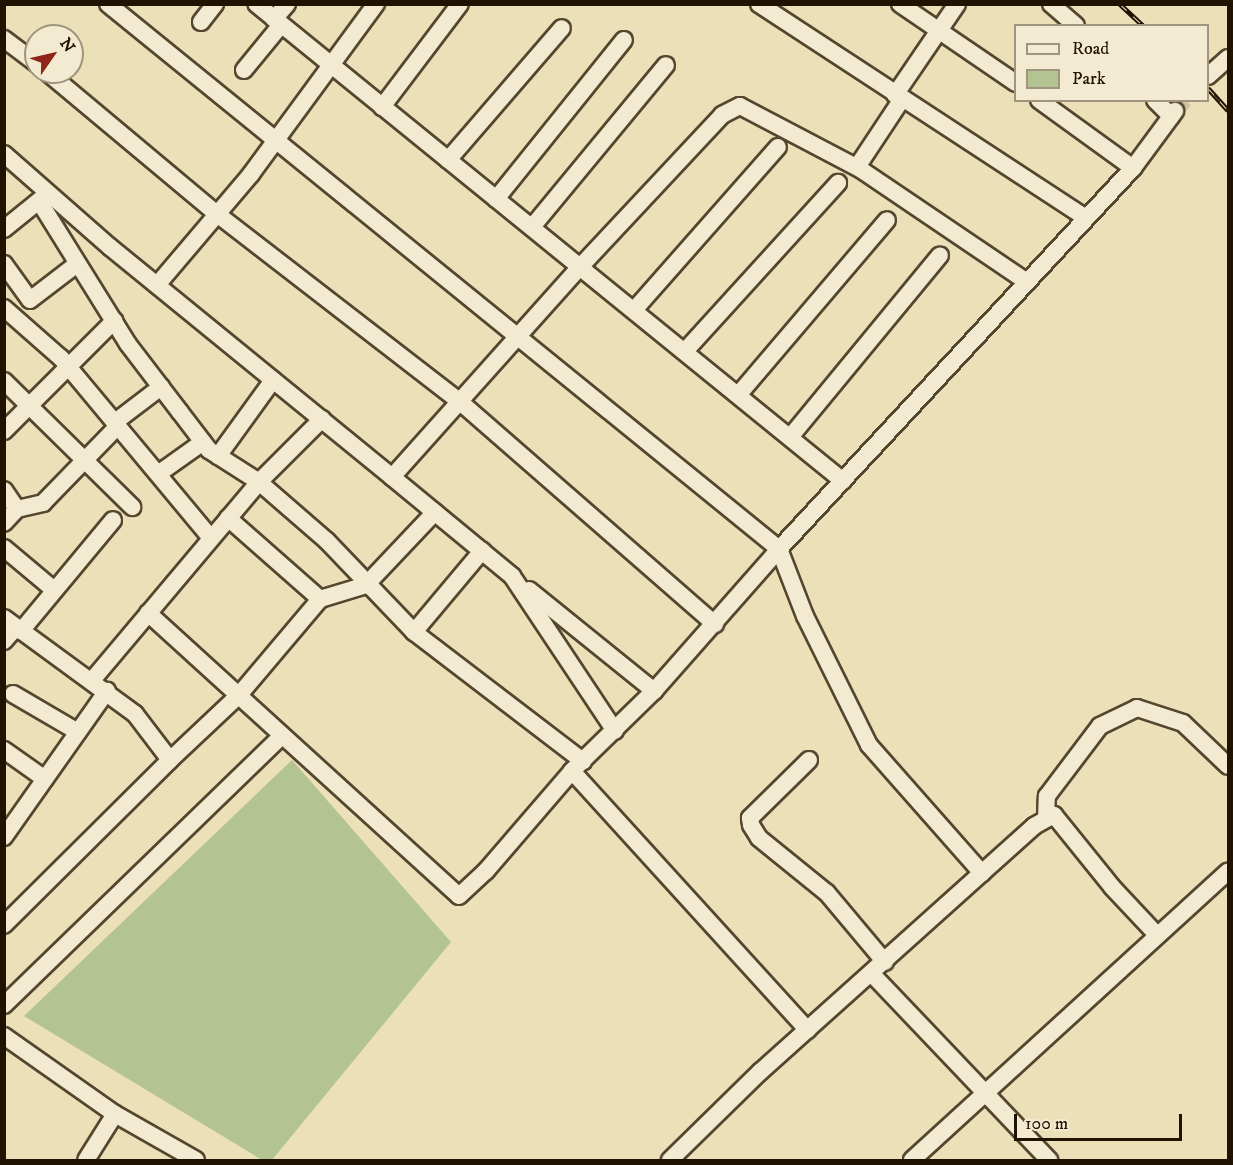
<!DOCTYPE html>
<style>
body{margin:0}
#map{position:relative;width:1233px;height:1165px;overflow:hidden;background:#ece0b8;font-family:"IM FELL DW Pica",serif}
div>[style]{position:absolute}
.green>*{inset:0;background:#b4c392}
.minor-tunnel>*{height:16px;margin-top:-8px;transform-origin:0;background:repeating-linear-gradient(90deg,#cec19d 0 16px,transparent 0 24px)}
.roads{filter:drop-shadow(2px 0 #54462f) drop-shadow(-2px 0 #54462f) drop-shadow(0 2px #54462f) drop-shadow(0 -2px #54462f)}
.minor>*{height:16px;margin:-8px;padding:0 8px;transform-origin:8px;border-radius:8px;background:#f3ebd1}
.rail>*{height:5px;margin-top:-2.5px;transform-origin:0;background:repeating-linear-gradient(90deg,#f3ebd1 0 9px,#211301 0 18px);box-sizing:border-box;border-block:2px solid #211301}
span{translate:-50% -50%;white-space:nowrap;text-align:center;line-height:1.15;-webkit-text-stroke:4.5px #f3ebd1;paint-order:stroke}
.frame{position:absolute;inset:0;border:6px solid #211301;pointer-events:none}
.legend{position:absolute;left:1014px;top:24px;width:195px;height:78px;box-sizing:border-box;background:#f3ebd1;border:2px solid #9f957e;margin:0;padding:8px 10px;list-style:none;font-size:18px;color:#211301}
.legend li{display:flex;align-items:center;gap:12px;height:30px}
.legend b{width:30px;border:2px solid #9f957e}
.north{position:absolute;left:24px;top:24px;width:60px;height:60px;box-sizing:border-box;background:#f3ebd1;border:2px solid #9f957e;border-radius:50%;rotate:56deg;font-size:16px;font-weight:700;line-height:24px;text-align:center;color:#211301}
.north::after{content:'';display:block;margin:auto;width:21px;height:27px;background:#8f2418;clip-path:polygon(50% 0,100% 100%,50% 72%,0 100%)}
.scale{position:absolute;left:1014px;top:1114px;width:168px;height:27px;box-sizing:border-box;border:3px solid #211301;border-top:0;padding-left:8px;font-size:18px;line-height:21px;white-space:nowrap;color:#211301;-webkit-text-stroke:4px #f3ebd1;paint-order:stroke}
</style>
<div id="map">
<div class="green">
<div style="clip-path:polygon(292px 760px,451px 942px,272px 1160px,262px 1160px,24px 1016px)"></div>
</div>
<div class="minor-tunnel">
<div style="left:1175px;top:111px;width:15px;rotate:-48deg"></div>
</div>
<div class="roads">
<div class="minor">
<div style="left:108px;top:4px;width:864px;rotate:39.08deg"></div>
<div style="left:779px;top:549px;width:72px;rotate:68.8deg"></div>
<div style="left:805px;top:616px;width:144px;rotate:63.6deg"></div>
<div style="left:869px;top:745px;width:171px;rotate:48.6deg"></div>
<div style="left:759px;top:4px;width:391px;rotate:33.2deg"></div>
<div style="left:900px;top:4px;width:140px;rotate:34.3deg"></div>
<div style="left:1051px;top:4px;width:33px;rotate:41deg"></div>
<div style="left:274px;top:19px;width:20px;rotate:-49deg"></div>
<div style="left:201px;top:22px;width:23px;rotate:-52deg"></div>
<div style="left:4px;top:39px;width:40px;rotate:37deg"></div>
<div style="left:244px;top:70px;width:58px;rotate:-50.6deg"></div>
<div style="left:47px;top:72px;width:222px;rotate:39.9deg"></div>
<div style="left:217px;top:214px;width:304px;rotate:37.7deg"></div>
<div style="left:458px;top:400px;width:341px;rotate:41.1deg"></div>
<div style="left:1208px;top:76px;width:27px;rotate:-42deg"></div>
<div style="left:895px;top:95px;width:110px;rotate:-55.7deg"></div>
<div style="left:1039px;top:100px;width:116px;rotate:35.9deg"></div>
<div style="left:1155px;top:100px;width:23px;rotate:45deg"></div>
<div style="left:382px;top:107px;width:129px;rotate:-52.9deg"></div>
<div style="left:4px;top:154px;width:141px;rotate:41.3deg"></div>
<div style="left:110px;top:247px;width:364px;rotate:39.2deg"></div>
<div style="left:392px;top:477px;width:282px;rotate:-48.2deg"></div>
<div style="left:580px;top:267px;width:417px;rotate:-140.9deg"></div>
<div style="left:448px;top:160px;width:174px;rotate:-49.2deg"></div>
<div style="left:857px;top:167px;width:82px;rotate:-56.5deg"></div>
<div style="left:496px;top:199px;width:204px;rotate:-51.2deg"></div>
<div style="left:39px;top:201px;width:168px;rotate:58.1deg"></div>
<div style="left:128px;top:344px;width:86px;rotate:52.6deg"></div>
<div style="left:180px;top:412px;width:48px;rotate:52.7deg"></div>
<div style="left:209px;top:450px;width:59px;rotate:32.6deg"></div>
<div style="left:259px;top:482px;width:259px;rotate:130.1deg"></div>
<div style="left:532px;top:227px;width:210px;rotate:-50.4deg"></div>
<div style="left:4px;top:229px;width:54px;rotate:-39deg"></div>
<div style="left:4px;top:264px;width:44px;rotate:54.2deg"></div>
<div style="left:30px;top:300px;width:59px;rotate:-37.5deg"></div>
<div style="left:157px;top:285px;width:145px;rotate:-49.7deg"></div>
<div style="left:251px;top:174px;width:211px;rotate:-53.7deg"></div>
<div style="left:4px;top:308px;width:76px;rotate:41.3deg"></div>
<div style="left:61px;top:358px;width:233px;rotate:50.2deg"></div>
<div style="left:635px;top:309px;width:216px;rotate:-48.6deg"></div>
<div style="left:686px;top:350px;width:226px;rotate:-47.7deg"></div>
<div style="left:4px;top:381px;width:180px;rotate:44.5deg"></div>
<div style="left:739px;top:394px;width:228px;rotate:-49.6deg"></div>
<div style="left:322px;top:419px;width:89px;rotate:135deg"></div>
<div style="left:259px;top:482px;width:90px;rotate:40.9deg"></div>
<div style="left:327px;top:541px;width:126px;rotate:46.3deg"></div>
<div style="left:414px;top:632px;width:213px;rotate:37.4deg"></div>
<div style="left:115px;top:422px;width:58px;rotate:-37.3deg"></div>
<div style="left:4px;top:431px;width:156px;rotate:-45deg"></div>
<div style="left:791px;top:436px;width:234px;rotate:-50.5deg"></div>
<div style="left:218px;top:456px;width:94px;rotate:-54.1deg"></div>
<div style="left:158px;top:474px;width:55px;rotate:-35.4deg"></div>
<div style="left:392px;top:477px;width:156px;rotate:39.5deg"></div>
<div style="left:512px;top:576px;width:186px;rotate:56.4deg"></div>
<div style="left:843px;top:481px;width:339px;rotate:-140.9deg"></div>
<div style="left:580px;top:267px;width:208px;rotate:-46.9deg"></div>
<div style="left:722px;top:115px;width:20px;rotate:-27deg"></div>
<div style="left:740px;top:106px;width:136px;rotate:27.7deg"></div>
<div style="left:860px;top:169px;width:202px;rotate:34.1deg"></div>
<div style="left:4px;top:490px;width:23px;rotate:56deg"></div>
<div style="left:17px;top:509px;width:19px;rotate:133deg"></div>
<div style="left:17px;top:509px;width:27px;rotate:-13deg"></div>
<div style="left:43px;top:503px;width:107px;rotate:-45.8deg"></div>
<div style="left:228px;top:518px;width:123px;rotate:41.4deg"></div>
<div style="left:320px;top:599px;width:48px;rotate:-16.9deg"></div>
<div style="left:366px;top:585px;width:100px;rotate:-46.6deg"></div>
<div style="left:4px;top:548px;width:64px;rotate:39.9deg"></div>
<div style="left:529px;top:590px;width:161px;rotate:38.9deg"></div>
<div style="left:148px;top:613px;width:420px;rotate:42.3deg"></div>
<div style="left:459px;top:896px;width:37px;rotate:-43deg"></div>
<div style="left:486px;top:871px;width:132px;rotate:-49.3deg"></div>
<div style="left:572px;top:771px;width:115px;rotate:-44.3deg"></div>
<div style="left:654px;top:691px;width:189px;rotate:-48.6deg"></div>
<div style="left:779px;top:549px;width:520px;rotate:-47.1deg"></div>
<div style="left:1133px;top:168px;width:71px;rotate:-53.6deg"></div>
<div style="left:4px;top:618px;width:162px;rotate:36.2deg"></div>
<div style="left:135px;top:714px;width:58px;rotate:52.7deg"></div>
<div style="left:170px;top:760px;width:234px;rotate:135.2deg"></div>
<div style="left:21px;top:631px;width:144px;rotate:-50.3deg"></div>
<div style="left:414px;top:632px;width:106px;rotate:-50deg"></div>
<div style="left:4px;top:641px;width:18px;rotate:-49deg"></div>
<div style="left:13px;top:694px;width:75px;rotate:30.3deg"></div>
<div style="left:4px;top:750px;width:50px;rotate:35.3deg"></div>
<div style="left:170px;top:760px;width:95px;rotate:-43.3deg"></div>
<div style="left:239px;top:695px;width:126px;rotate:-49.8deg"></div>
<div style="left:809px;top:760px;width:83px;rotate:135.5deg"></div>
<div style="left:750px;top:818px;width:7px;rotate:82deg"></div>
<div style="left:751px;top:825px;width:15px;rotate:58deg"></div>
<div style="left:759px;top:838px;width:87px;rotate:39deg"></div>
<div style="left:827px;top:893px;width:90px;rotate:50deg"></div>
<div style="left:572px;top:771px;width:350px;rotate:47.7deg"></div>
<div style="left:1046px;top:819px;width:23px;rotate:-88deg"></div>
<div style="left:1047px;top:796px;width:88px;rotate:-52.9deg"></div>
<div style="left:1100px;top:726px;width:41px;rotate:-25.9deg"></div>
<div style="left:1137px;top:708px;width:48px;rotate:18.1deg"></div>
<div style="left:1183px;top:723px;width:62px;rotate:43.7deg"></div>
<div style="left:4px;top:837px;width:179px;rotate:-54.8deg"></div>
<div style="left:872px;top:974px;width:257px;rotate:46.4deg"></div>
<div style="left:4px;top:1005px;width:387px;rotate:-44.1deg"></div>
<div style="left:4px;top:1036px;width:136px;rotate:35.1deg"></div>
<div style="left:115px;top:1114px;width:54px;rotate:122.2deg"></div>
<div style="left:115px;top:1114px;width:93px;rotate:29.6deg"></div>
<div style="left:670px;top:1160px;width:126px;rotate:-44.4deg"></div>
<div style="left:760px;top:1072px;width:368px;rotate:-41.9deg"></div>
<div style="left:1034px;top:826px;width:23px;rotate:-29deg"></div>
<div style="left:1054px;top:815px;width:92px;rotate:51.1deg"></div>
<div style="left:1112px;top:887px;width:66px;rotate:46.8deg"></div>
<div style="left:912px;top:1160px;width:428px;rotate:-42.4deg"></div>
</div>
</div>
<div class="rail">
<div style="left:1120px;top:4px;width:33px;rotate:43deg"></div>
<div style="left:1208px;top:88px;width:30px;rotate:48deg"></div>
</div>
<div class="frame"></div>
<ul class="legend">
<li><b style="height:8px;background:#f3ebd1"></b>Road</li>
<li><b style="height:16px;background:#b4c392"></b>Park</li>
</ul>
<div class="north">N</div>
<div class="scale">100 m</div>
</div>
